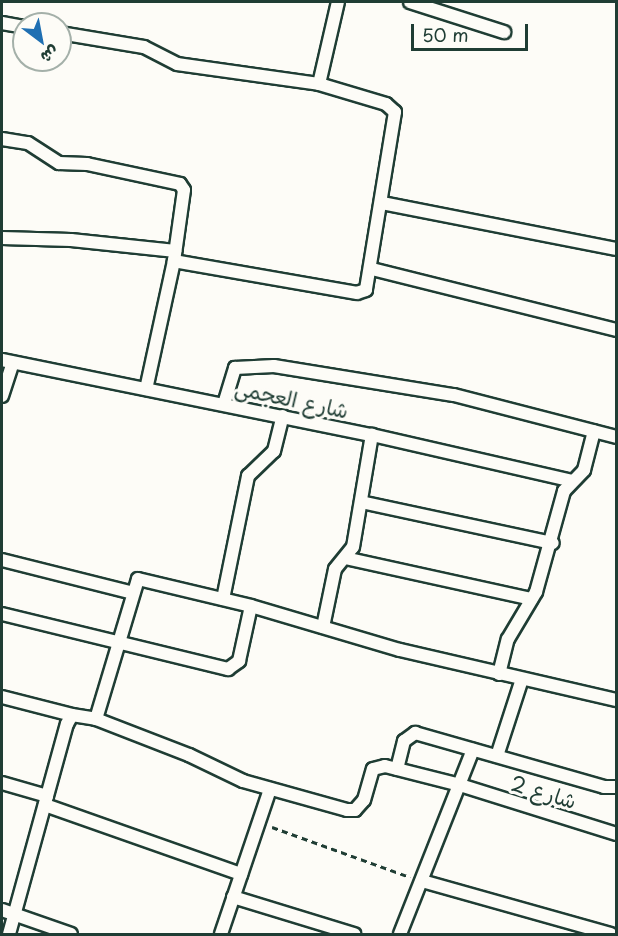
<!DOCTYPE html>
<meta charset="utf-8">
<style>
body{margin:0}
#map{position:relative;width:618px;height:936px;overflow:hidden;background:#fdfcf7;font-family:"Playpen Sans","Playpen Sans Arabic",sans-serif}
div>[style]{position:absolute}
.path>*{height:3px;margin-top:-1.5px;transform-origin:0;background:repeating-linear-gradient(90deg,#1f3d34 0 6px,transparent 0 10.5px)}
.roads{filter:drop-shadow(2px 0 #1f3d34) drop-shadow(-2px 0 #1f3d34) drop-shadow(0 2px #1f3d34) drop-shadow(0 -2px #1f3d34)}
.street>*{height:12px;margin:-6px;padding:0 6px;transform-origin:6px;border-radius:6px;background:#fdfcf7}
span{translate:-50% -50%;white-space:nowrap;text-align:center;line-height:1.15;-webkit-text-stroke:6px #fdfcf7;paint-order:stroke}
.street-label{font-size:21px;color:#1f3d34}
.frame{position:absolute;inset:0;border:3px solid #1f3d34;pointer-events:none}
.north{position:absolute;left:12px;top:12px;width:60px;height:60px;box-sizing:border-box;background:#fdfcf7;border:2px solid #a4b0a9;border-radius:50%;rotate:148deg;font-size:16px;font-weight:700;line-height:24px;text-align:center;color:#1f3d34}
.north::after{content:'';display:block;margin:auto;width:21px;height:27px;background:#1f6fb2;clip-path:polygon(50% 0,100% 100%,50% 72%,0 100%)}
.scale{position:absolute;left:411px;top:24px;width:117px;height:27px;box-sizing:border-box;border:3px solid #1f3d34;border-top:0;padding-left:8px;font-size:18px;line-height:21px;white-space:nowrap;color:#1f3d34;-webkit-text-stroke:4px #fdfcf7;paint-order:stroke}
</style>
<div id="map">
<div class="path">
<div style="left:272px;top:827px;width:147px;rotate:19.9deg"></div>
</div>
<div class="roads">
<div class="street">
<div style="left:410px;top:2px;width:99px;rotate:17.7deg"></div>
<div style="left:2px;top:23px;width:22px;rotate:10deg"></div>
<div style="left:60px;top:33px;width:85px;rotate:9.5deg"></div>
<div style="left:144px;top:47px;width:37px;rotate:27deg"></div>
<div style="left:177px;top:64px;width:143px;rotate:8deg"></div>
<div style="left:319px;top:84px;width:70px;rotate:16.6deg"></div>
<div style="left:386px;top:104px;width:12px;rotate:42deg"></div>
<div style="left:395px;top:112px;width:180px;rotate:99.3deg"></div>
<div style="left:366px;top:290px;width:9px;rotate:162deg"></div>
<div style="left:357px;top:293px;width:186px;rotate:-170.1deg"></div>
<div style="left:174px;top:261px;width:131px;rotate:102.3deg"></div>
<div style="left:319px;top:84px;width:84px;rotate:-77deg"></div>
<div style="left:2px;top:139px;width:26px;rotate:9deg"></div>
<div style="left:28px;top:143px;width:37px;rotate:33deg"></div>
<div style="left:59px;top:163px;width:28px;rotate:2deg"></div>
<div style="left:87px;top:164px;width:95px;rotate:12.1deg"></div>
<div style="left:180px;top:184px;width:7px;rotate:56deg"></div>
<div style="left:184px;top:190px;width:72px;rotate:98deg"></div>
<div style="left:382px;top:203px;width:238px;rotate:11.1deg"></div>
<div style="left:2px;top:238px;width:69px;rotate:1.7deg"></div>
<div style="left:71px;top:240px;width:105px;rotate:6deg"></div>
<div style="left:372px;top:269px;width:252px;rotate:14deg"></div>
<div style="left:2px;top:360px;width:378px;rotate:11.5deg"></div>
<div style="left:372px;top:435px;width:206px;rotate:12.9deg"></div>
<div style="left:2px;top:396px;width:35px;rotate:-72deg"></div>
<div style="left:224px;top:404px;width:38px;rotate:-73deg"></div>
<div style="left:235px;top:368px;width:39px;rotate:-3deg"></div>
<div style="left:274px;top:366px;width:182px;rotate:9.2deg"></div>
<div style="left:454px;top:395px;width:167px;rotate:14.5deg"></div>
<div style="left:361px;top:502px;width:196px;rotate:12.1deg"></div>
<div style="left:345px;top:558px;width:191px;rotate:12.4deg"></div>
<div style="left:2px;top:560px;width:135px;rotate:14.1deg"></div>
<div style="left:223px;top:599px;width:126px;rotate:-78.5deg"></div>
<div style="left:248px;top:476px;width:36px;rotate:-44deg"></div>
<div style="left:274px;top:451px;width:36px;rotate:-76deg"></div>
<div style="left:2px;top:614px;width:233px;rotate:13.7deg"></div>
<div style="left:228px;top:669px;width:14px;rotate:-36deg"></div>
<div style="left:239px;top:661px;width:56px;rotate:-77.7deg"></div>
<div style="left:323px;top:627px;width:59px;rotate:-78.3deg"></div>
<div style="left:335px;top:569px;width:28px;rotate:-51deg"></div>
<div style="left:353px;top:547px;width:114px;rotate:-80.4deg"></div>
<div style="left:499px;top:674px;width:36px;rotate:-76deg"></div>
<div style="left:508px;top:639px;width:55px;rotate:-59.2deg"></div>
<div style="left:536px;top:592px;width:105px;rotate:-74.5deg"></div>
<div style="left:564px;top:491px;width:29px;rotate:-46deg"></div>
<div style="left:584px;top:470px;width:40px;rotate:-75.6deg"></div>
<div style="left:2px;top:697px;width:72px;rotate:14.4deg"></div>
<div style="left:96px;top:719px;width:100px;rotate:21.2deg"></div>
<div style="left:189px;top:755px;width:60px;rotate:25.7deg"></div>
<div style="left:243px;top:781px;width:108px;rotate:15.6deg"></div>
<div style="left:347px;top:810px;width:8px"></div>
<div style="left:355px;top:810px;width:13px;rotate:-48deg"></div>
<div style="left:364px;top:800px;width:32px;rotate:-74deg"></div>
<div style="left:373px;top:769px;width:12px;rotate:-14deg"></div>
<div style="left:385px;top:766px;width:77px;rotate:14.2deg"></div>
<div style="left:460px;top:785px;width:164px;rotate:17.4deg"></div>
<div style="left:497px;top:756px;width:81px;rotate:-72deg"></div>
<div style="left:397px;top:769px;width:29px;rotate:-76deg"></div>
<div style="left:404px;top:741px;width:14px;rotate:-36deg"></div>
<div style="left:415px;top:733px;width:197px;rotate:15.9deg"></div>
<div style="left:604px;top:787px;width:12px"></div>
<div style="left:2px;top:783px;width:47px;rotate:16.1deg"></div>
<div style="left:45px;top:805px;width:208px;rotate:19.4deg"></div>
<div style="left:422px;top:881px;width:196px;rotate:15.7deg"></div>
<div style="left:233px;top:897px;width:127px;rotate:17deg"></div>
<div style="left:2px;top:910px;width:73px;rotate:19.2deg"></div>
<div style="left:9px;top:934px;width:218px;rotate:-74.6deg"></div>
<div style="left:67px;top:724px;width:10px;rotate:-61deg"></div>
<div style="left:72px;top:715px;width:24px;rotate:9deg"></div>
<div style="left:96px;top:719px;width:146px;rotate:-73.3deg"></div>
<div style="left:138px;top:579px;width:116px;rotate:13.4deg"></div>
<div style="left:251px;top:606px;width:155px;rotate:16.5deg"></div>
<div style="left:400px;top:650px;width:222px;rotate:13deg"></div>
<div style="left:221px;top:934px;width:153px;rotate:-71.3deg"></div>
<div style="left:400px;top:934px;width:198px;rotate:-68.4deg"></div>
</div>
</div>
<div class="street-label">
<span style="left:292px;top:398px;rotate:12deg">شارع العجمى</span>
<span style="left:544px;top:791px;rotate:17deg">شارع 2</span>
</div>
<div class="frame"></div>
<div class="north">ش</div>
<div class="scale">50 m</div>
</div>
